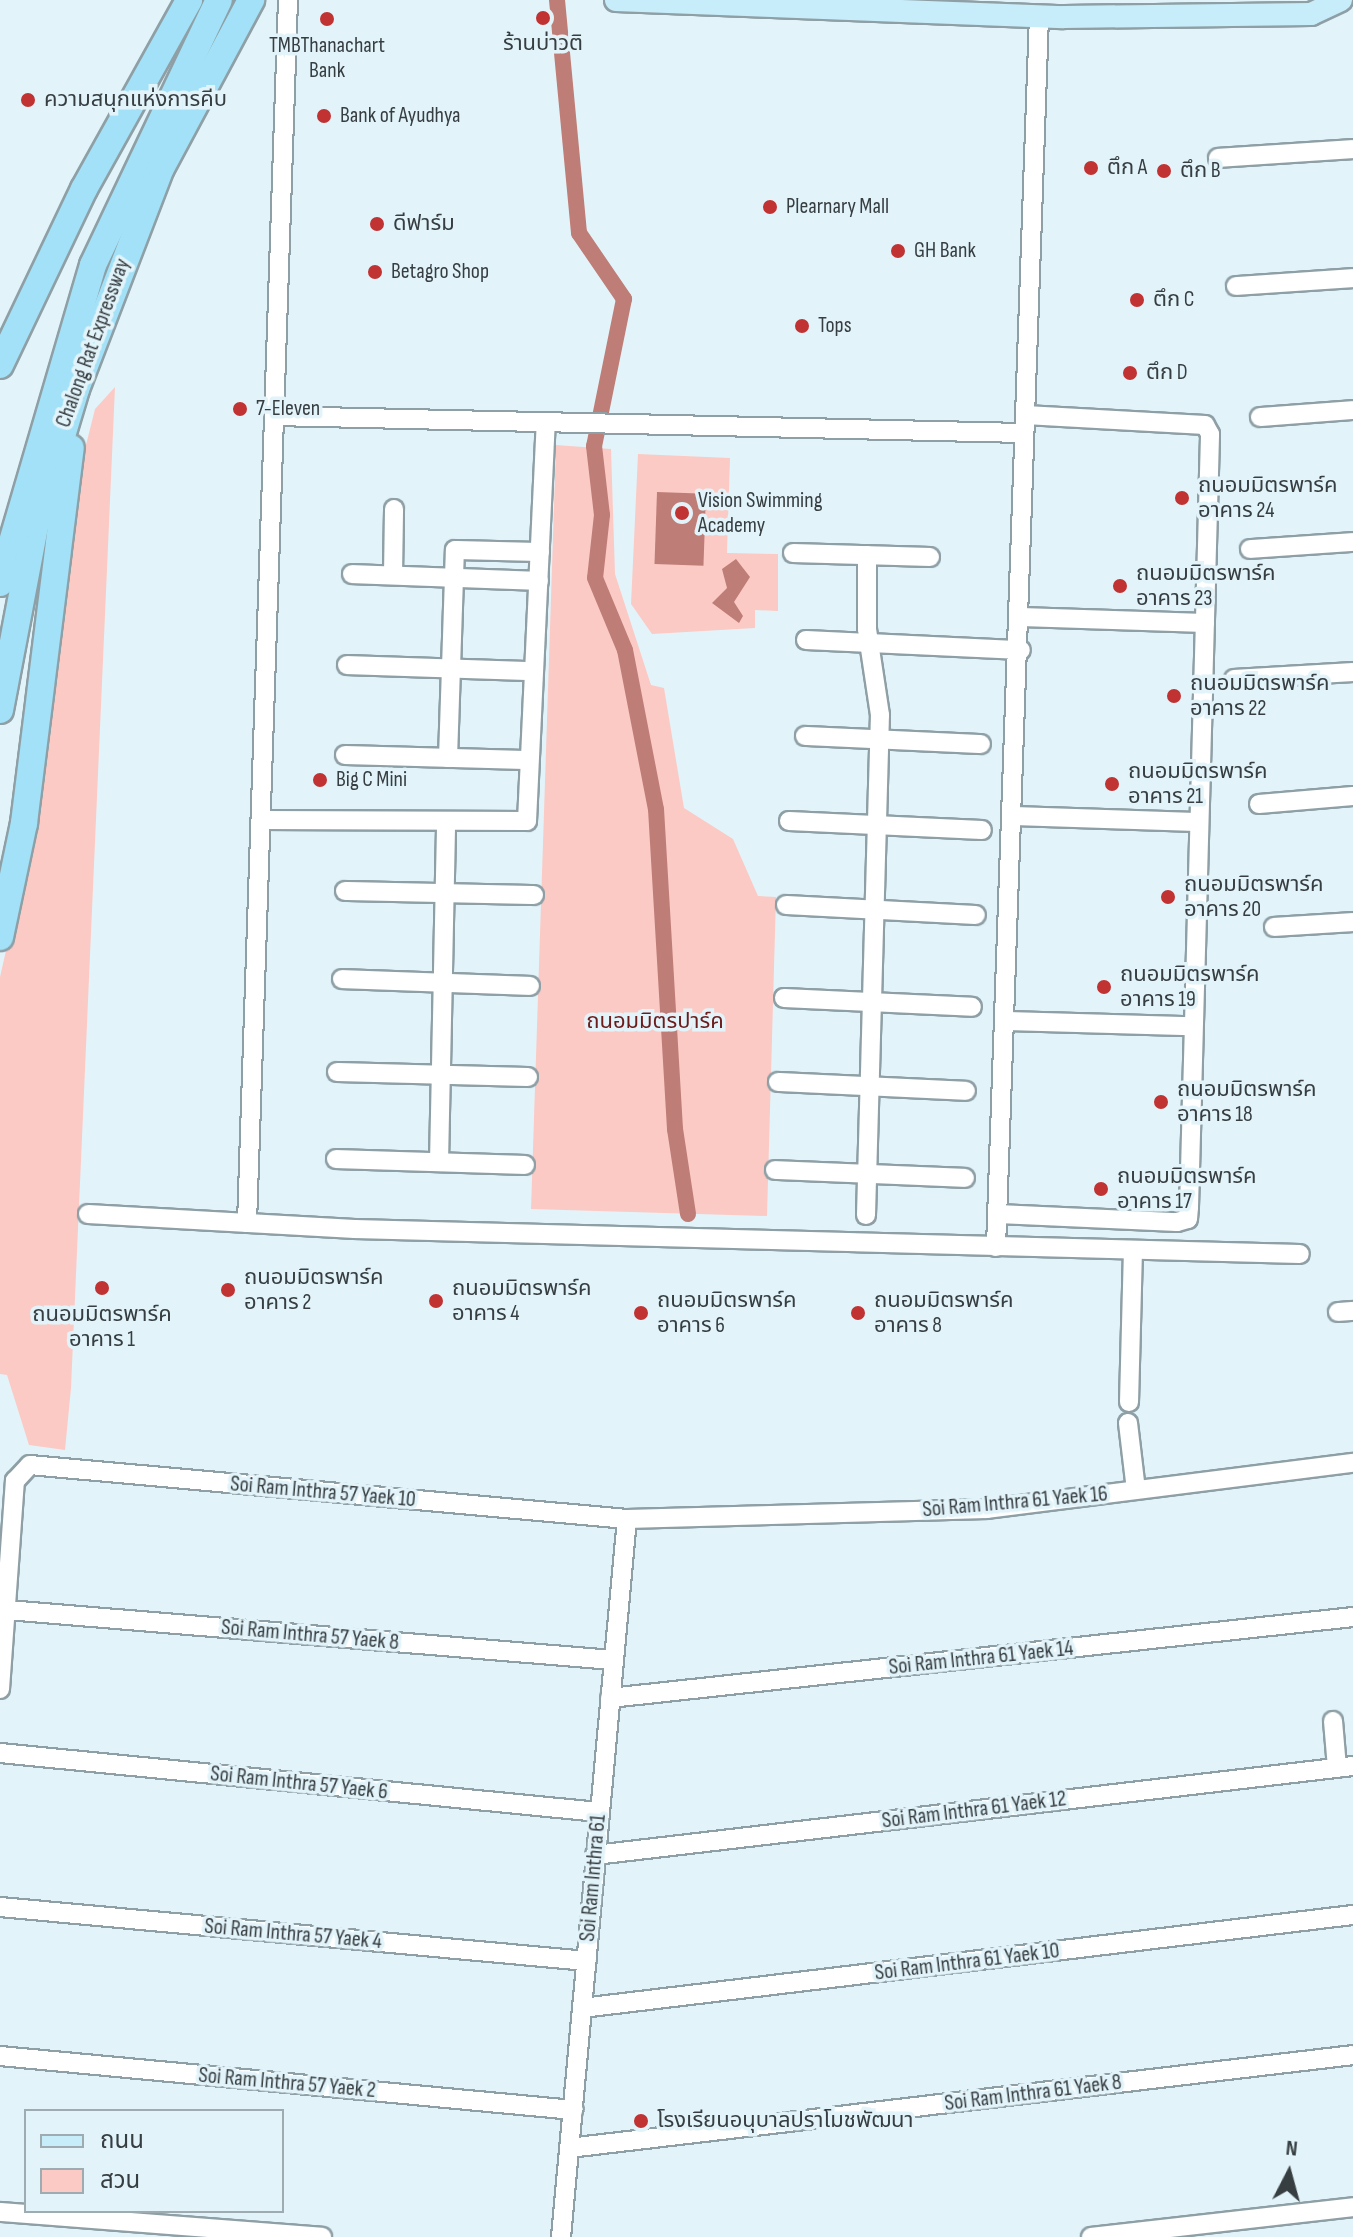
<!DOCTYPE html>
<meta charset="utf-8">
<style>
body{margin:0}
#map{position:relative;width:1353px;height:2237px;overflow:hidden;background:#e2f4fa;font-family:"Sofia Sans Condensed","Noto Sans Thai",sans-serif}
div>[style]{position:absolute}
.green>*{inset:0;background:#fbcac5}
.water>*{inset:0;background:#bf7d77;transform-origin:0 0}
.canal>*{height:16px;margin:-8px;padding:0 8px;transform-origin:8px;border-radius:8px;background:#bf7d77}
.roads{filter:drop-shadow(2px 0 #8e9fa5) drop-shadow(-2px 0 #8e9fa5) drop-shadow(0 2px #8e9fa5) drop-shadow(0 -2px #8e9fa5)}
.minor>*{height:18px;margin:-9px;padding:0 9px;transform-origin:9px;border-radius:9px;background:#fff}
.major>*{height:22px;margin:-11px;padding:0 11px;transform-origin:11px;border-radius:11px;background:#c7edfa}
.highway>*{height:26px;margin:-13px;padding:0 13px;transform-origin:13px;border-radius:13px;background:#a2e1f7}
.dots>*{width:22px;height:22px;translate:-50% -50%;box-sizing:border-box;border:4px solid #e2f4fa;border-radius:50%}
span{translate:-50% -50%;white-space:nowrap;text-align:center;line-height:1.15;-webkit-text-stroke:7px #e2f4fa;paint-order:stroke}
.poi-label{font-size:22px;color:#373e41}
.left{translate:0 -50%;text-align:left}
.street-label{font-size:22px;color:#373e41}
.park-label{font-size:22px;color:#6d1c1c}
.legend{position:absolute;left:24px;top:2109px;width:260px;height:104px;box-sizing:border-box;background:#e2f4fa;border:2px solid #9eabb0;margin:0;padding:10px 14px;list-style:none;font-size:24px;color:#373e41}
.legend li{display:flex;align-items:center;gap:16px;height:40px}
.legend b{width:40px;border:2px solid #9eabb0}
.north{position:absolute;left:1249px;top:2133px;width:80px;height:80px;-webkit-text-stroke:6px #e2f4fa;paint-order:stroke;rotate:6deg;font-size:22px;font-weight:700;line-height:32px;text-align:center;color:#373e41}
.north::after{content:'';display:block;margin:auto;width:28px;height:36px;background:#373e41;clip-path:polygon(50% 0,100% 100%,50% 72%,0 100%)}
</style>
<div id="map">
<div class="green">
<div style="clip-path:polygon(115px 387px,71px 1388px,65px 1450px,29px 1445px,7px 1375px,0 1374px,0 977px,37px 814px,78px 477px,95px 409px)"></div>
<div style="clip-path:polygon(556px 445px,611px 449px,615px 574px,651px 685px,664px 688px,684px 808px,733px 839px,758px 896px,776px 897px,767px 1216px,531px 1209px)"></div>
<div style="clip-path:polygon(638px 454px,730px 458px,727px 553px,778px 554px,778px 611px,755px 610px,755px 628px,652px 634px,631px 604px)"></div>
</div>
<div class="water">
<div style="left:657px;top:492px;width:49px;height:72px;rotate:2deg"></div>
<div style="clip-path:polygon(736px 559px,750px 577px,734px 602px,743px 616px,739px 623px,712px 603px,727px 588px,722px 569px)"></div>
</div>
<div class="canal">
<div style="left:557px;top:0;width:234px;rotate:84.6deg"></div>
<div style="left:579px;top:233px;width:80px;rotate:55.7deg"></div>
<div style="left:624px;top:299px;width:150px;rotate:101.5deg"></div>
<div style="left:594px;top:446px;width:69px;rotate:83.4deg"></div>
<div style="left:602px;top:515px;width:63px;rotate:96.3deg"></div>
<div style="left:595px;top:578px;width:78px;rotate:67.4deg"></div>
<div style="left:625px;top:650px;width:162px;rotate:79deg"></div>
<div style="left:656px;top:809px;width:321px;rotate:86.6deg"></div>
<div style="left:675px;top:1129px;width:86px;rotate:81.3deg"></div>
</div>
<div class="roads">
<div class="minor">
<div style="left:1218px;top:158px;width:135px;rotate:-3.8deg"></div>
<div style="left:1236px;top:286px;width:117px;rotate:-3.9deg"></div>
<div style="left:274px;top:416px;width:750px;rotate:1.3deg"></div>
<div style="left:1260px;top:417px;width:93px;rotate:-4.3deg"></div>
<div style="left:1250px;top:549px;width:103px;rotate:-3.9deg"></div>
<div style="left:793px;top:553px;width:137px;rotate:1.7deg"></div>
<div style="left:352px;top:574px;width:187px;rotate:2.1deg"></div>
<div style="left:393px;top:575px;width:66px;rotate:-89.1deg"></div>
<div style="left:1021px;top:617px;width:184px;rotate:1.9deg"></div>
<div style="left:806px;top:640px;width:215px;rotate:2.7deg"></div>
<div style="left:347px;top:665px;width:178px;rotate:1.9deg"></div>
<div style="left:1234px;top:679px;width:119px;rotate:-3.4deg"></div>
<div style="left:805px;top:736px;width:176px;rotate:2.6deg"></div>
<div style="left:345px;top:755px;width:180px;rotate:1.6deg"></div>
<div style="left:448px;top:758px;width:208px;rotate:-88.1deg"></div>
<div style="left:455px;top:550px;width:85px;rotate:1.3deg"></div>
<div style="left:1259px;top:804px;width:94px;rotate:-4.9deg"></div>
<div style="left:1014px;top:816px;width:182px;rotate:1.9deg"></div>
<div style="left:262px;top:820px;width:265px;rotate:0.2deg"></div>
<div style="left:527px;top:821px;width:398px;rotate:-87.3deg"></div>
<div style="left:789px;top:821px;width:193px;rotate:2.7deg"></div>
<div style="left:345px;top:891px;width:189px;rotate:1.2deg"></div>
<div style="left:786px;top:905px;width:190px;rotate:3deg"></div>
<div style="left:1274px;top:927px;width:79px;rotate:-3.6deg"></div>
<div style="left:342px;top:979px;width:188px;rotate:2.1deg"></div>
<div style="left:784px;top:998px;width:188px;rotate:2.7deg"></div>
<div style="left:1007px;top:1021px;width:184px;rotate:1.6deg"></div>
<div style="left:337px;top:1072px;width:191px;rotate:1.5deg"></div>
<div style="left:778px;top:1082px;width:188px;rotate:2.7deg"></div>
<div style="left:336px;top:1159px;width:189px;rotate:1.8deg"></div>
<div style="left:439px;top:1162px;width:338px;rotate:-88.8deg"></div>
<div style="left:775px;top:1170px;width:190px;rotate:2.4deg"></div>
<div style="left:88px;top:1214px;width:267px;rotate:3.2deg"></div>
<div style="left:355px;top:1229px;width:945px;rotate:1.52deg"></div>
<div style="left:998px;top:1214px;width:179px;rotate:2.6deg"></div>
<div style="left:1177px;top:1222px;width:11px;rotate:-15deg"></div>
<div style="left:1188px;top:1219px;width:12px;rotate:-85deg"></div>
<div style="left:1189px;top:1207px;width:773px;rotate:-88.44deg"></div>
<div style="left:1210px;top:434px;width:10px;rotate:-119deg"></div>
<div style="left:1205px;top:425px;width:180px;rotate:-176.8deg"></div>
<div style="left:866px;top:1215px;width:500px;rotate:-88.4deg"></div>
<div style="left:880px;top:715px;width:87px;rotate:-98.6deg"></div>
<div style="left:867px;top:629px;width:74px;rotate:-90deg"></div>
<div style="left:247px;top:1223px;width:1224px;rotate:-88.08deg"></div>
<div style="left:996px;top:1247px;width:1231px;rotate:-88deg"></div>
<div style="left:1338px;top:1312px;width:15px;rotate:-4deg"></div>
<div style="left:1129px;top:1402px;width:151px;rotate:-88.5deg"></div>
<div style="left:1128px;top:1423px;width:67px;rotate:83.2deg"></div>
<div style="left:7px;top:1610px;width:608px;rotate:4.72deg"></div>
<div style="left:0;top:1689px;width:209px;rotate:-85.9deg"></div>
<div style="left:15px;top:1481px;width:22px;rotate:-47deg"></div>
<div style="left:30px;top:1465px;width:599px;rotate:5.17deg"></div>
<div style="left:627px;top:1519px;width:360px;rotate:-1.6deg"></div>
<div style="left:987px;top:1509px;width:369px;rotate:-7.2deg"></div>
<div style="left:610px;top:1698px;width:747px;rotate:-6.22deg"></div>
<div style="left:1333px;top:1721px;width:47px;rotate:85.1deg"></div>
<div style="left:0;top:1753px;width:601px;rotate:5.63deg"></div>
<div style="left:595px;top:1855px;width:763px;rotate:-6.7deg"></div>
<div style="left:0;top:1907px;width:589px;rotate:5.26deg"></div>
<div style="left:582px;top:2008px;width:777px;rotate:-6.88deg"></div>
<div style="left:0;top:2056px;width:576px;rotate:5.38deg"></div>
<div style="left:569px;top:2148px;width:789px;rotate:-6.76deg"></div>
<div style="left:0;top:2212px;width:323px;rotate:4.4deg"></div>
<div style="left:561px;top:2237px;width:721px;rotate:-84.75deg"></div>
<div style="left:1091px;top:2237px;width:264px;rotate:-6.5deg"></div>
</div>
<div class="major">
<div style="left:616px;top:0;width:448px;rotate:2.2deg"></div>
<div style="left:1064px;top:17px;width:247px;rotate:-0.7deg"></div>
<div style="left:1311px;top:14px;width:33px;rotate:-25deg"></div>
</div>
<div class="highway">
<div style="left:0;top:365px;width:195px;rotate:-64.5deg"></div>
<div style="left:84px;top:189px;width:216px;rotate:-60.9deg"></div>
<div style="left:0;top:583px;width:331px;rotate:-73.7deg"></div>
<div style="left:93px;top:265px;width:293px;rotate:-64.6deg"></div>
<div style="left:0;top:710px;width:187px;rotate:-79.2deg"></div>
<div style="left:35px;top:526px;width:143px;rotate:-73.3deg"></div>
<div style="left:76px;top:389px;width:237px;rotate:-69deg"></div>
<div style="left:161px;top:168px;width:191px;rotate:-61.8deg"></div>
<div style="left:0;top:937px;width:116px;rotate:-78.1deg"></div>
<div style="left:24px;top:823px;width:378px;rotate:-82.9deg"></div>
</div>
</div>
<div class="dots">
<div style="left:543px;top:18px;background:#c13233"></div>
<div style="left:327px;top:19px;background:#c13233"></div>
<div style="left:28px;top:100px;background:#c13233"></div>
<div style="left:324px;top:116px;background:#c13233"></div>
<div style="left:1091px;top:168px;background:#c13233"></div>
<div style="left:1164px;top:171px;background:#c13233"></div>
<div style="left:770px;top:207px;background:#c13233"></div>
<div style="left:377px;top:224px;background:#c13233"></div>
<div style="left:898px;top:251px;background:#c13233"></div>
<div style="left:375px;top:272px;background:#c13233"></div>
<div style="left:1137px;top:300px;background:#c13233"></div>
<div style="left:802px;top:326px;background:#c13233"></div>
<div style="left:1130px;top:373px;background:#c13233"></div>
<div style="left:240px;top:409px;background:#c13233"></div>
<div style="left:1182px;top:498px;background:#c13233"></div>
<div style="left:682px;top:513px;background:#c13233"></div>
<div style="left:1120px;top:586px;background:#c13233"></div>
<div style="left:1174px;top:696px;background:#c13233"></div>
<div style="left:320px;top:780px;background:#c13233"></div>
<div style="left:1112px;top:784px;background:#c13233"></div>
<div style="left:1168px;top:897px;background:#c13233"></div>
<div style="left:1104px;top:987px;background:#c13233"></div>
<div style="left:1161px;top:1102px;background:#c13233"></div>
<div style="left:1101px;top:1189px;background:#c13233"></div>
<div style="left:102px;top:1288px;background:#c13233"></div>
<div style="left:228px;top:1290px;background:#c13233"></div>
<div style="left:436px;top:1301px;background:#c13233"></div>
<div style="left:641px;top:1313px;background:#c13233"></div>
<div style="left:858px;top:1313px;background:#c13233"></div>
<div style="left:641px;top:2121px;background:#c13233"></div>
</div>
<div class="poi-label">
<span style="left:543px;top:44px">ร้านบ่าวติ</span>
<span style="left:327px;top:58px">TMBThanachart<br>Bank</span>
<span class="left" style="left:44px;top:100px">ความสนุกแห่งการคีบ</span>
<span class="left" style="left:340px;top:116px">Bank of Ayudhya</span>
<span class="left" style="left:1107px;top:168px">ตึก A</span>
<span class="left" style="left:1180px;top:171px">ตึก B</span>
<span class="left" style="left:786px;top:207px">Plearnary Mall</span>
<span class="left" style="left:393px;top:224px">ดีฟาร์ม</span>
<span class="left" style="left:914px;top:251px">GH Bank</span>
<span class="left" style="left:391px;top:272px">Betagro Shop</span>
<span class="left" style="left:1153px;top:300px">ตึก C</span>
<span class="left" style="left:818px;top:326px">Tops</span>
<span class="left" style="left:1146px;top:373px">ตึก D</span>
<span class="left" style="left:256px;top:409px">7-Eleven</span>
<span class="left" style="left:1198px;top:498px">ถนอมมิตรพาร์ค<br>อาคาร 24</span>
<span class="left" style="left:698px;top:513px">Vision Swimming<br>Academy</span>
<span class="left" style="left:1136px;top:586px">ถนอมมิตรพาร์ค<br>อาคาร 23</span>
<span class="left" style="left:1190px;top:696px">ถนอมมิตรพาร์ค<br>อาคาร 22</span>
<span class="left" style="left:1128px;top:784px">ถนอมมิตรพาร์ค<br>อาคาร 21</span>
<span class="left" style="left:336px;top:780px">Big C Mini</span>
<span class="left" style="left:1184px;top:897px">ถนอมมิตรพาร์ค<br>อาคาร 20</span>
<span class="left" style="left:1120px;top:987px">ถนอมมิตรพาร์ค<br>อาคาร 19</span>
<span class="left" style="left:1177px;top:1102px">ถนอมมิตรพาร์ค<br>อาคาร 18</span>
<span class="left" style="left:1117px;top:1189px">ถนอมมิตรพาร์ค<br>อาคาร 17</span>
<span class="left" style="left:244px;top:1290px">ถนอมมิตรพาร์ค<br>อาคาร 2</span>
<span class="left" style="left:452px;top:1301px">ถนอมมิตรพาร์ค<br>อาคาร 4</span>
<span class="left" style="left:657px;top:1313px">ถนอมมิตรพาร์ค<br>อาคาร 6</span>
<span class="left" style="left:874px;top:1313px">ถนอมมิตรพาร์ค<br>อาคาร 8</span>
<span style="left:102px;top:1327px">ถนอมมิตรพาร์ค<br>อาคาร 1</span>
<span class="left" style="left:657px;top:2121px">โรงเรียนอนุบาลปราโมชพัฒนา</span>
</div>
<div class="street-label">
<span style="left:93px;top:343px;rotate:-70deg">Chalong Rat Expressway</span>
<span style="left:323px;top:1492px;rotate:5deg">Soi Ram Inthra 57 Yaek 10</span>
<span style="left:1015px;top:1502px;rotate:-5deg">Soi Ram Inthra 61 Yaek 16</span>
<span style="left:310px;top:1635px;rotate:5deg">Soi Ram Inthra 57 Yaek 8</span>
<span style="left:981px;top:1658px;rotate:-6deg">Soi Ram Inthra 61 Yaek 14</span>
<span style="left:299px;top:1783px;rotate:6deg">Soi Ram Inthra 57 Yaek 6</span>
<span style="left:974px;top:1810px;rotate:-7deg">Soi Ram Inthra 61 Yaek 12</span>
<span style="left:593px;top:1878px;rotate:-85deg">Soi Ram Inthra 61</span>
<span style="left:293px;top:1934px;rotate:5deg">Soi Ram Inthra 57 Yaek 4</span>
<span style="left:967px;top:1962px;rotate:-7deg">Soi Ram Inthra 61 Yaek 10</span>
<span style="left:287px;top:2083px;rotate:5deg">Soi Ram Inthra 57 Yaek 2</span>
<span style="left:1033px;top:2093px;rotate:-7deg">Soi Ram Inthra 61 Yaek 8</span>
</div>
<div class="park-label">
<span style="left:655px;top:1022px">ถนอมมิตรปาร์ค</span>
</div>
<ul class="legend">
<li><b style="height:10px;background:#c7edfa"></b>ถนน</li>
<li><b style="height:22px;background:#fbcac5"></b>สวน</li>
</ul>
<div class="north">N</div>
</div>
